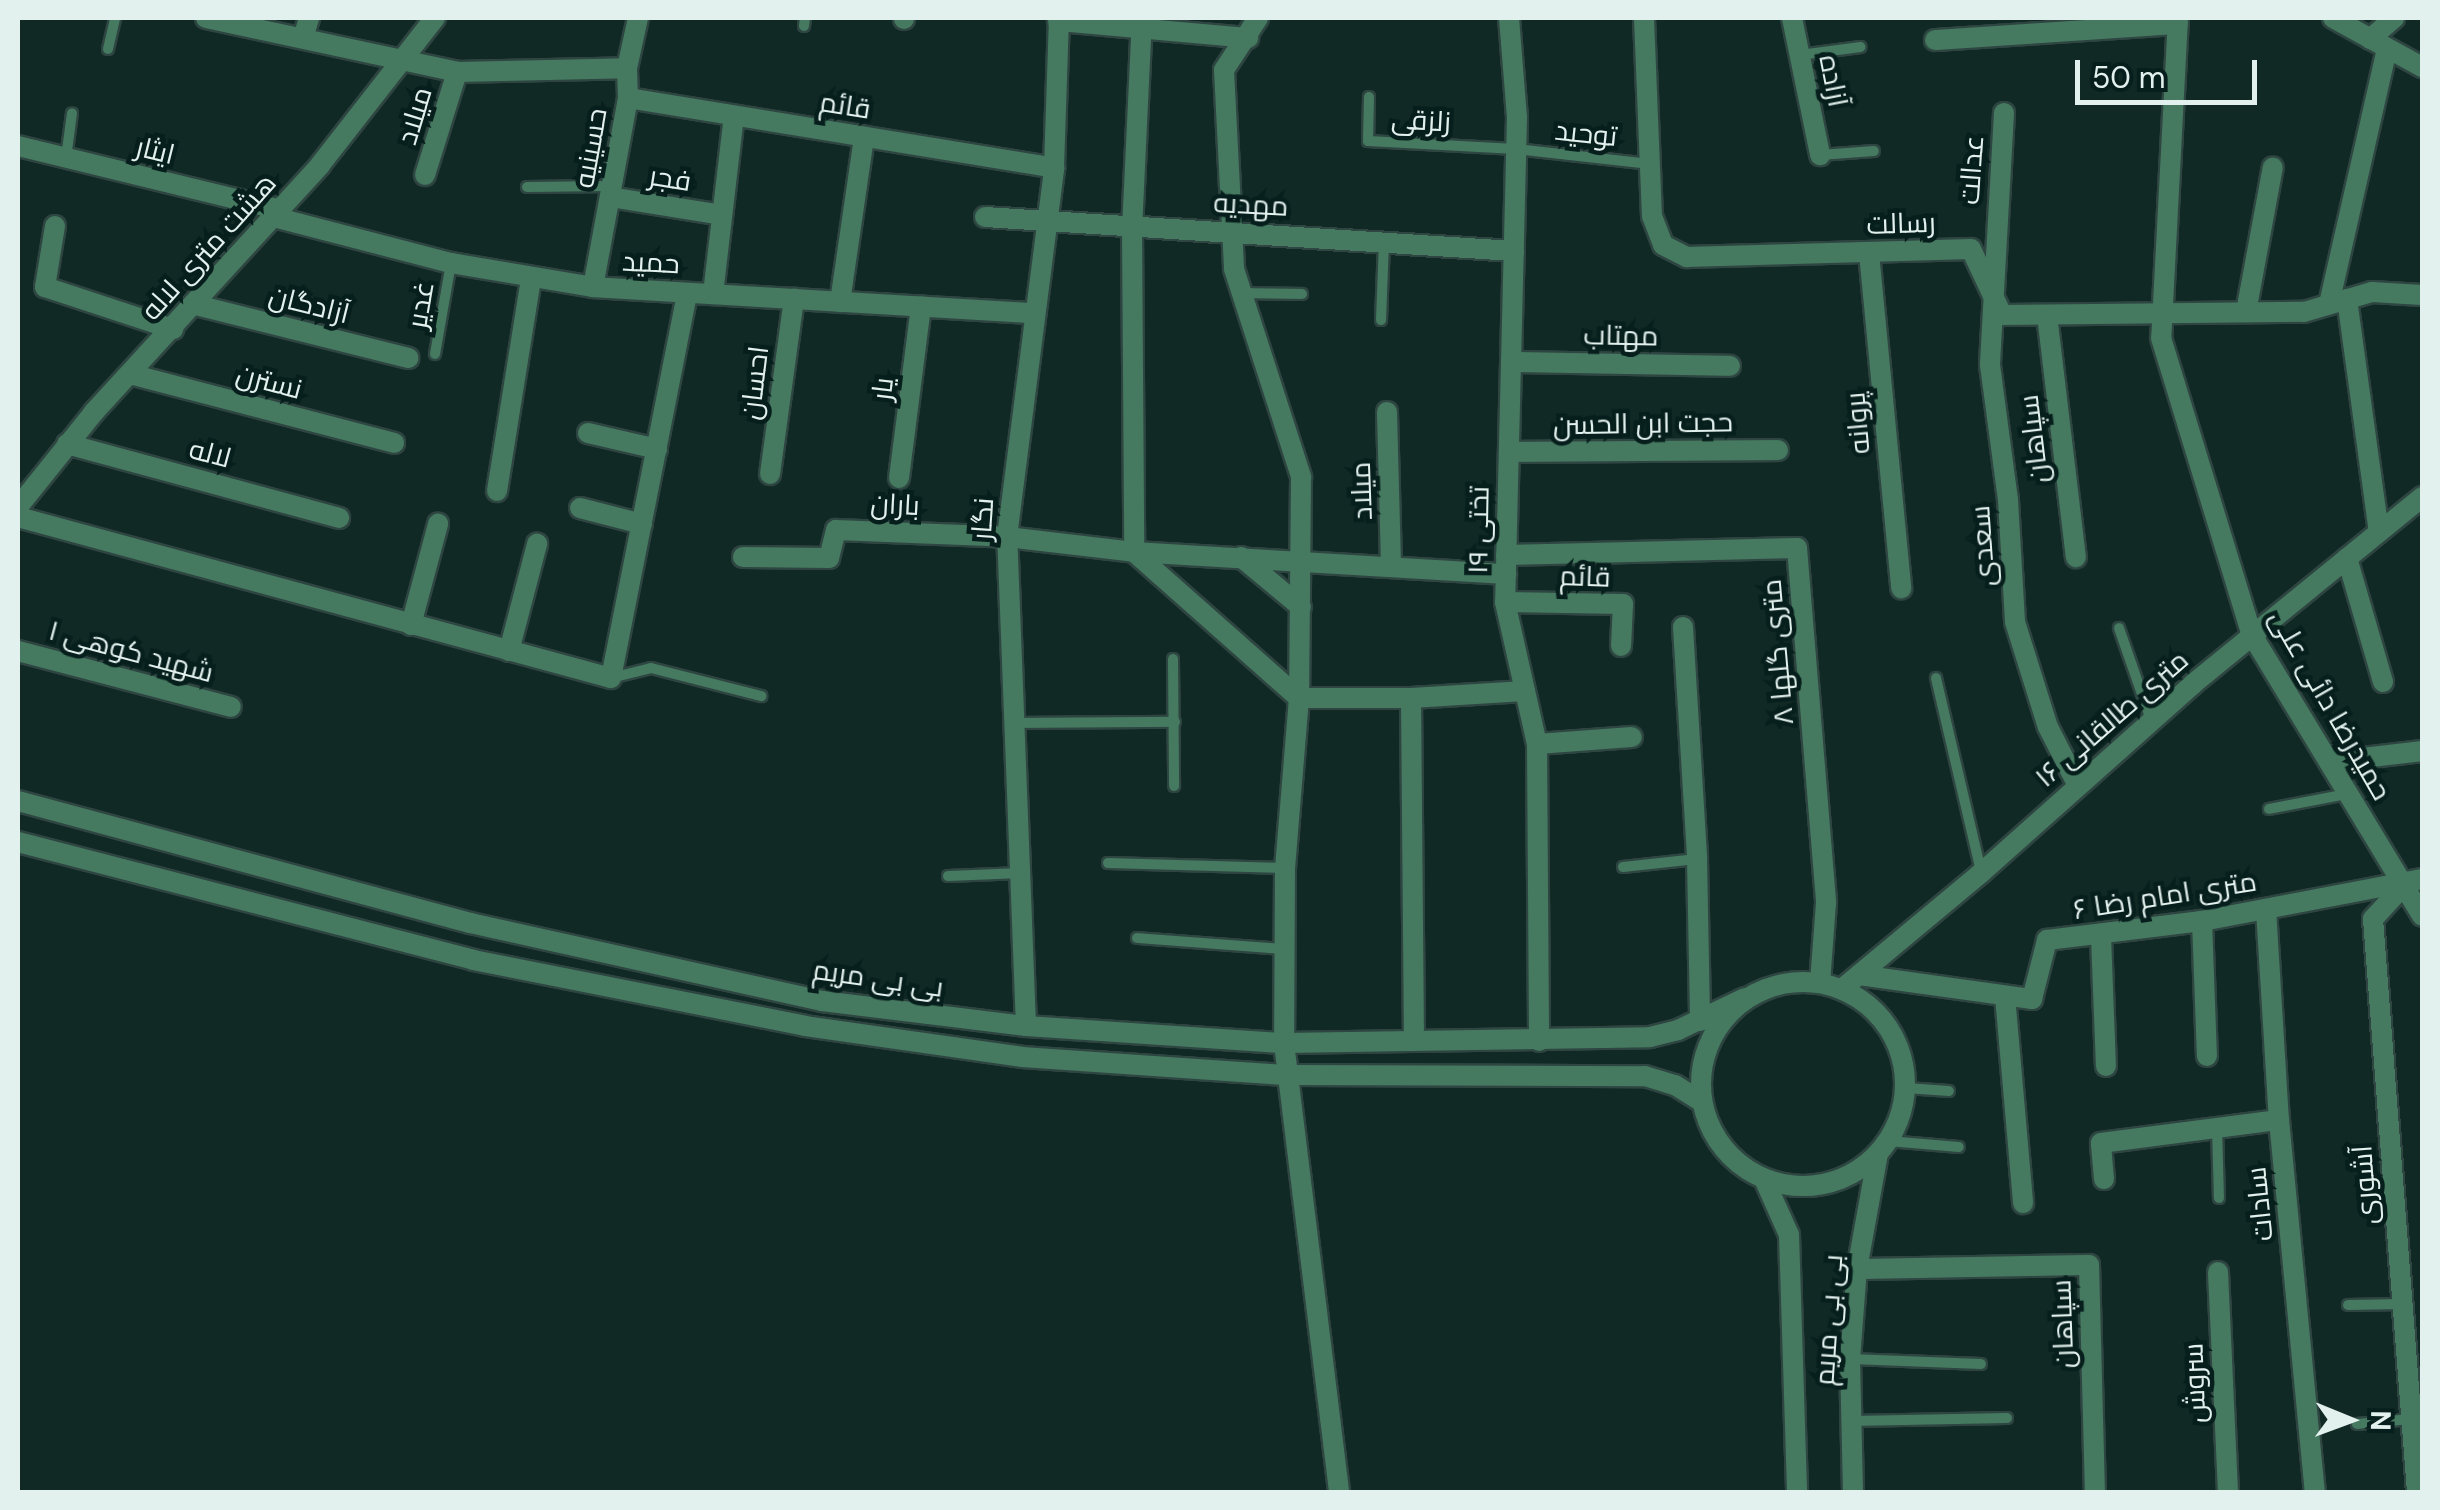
<!DOCTYPE html>
<meta charset="utf-8">
<style>
body{margin:0}
#map{position:relative;width:2440px;height:1510px;overflow:hidden;background:#112925;font-family:"DM Sans",Cairo,sans-serif}
div>[style]{position:absolute}
.roads{filter:drop-shadow(2px 0 #2e4541) drop-shadow(-2px 0 #2e4541) drop-shadow(0 2px #2e4541) drop-shadow(0 -2px #2e4541)}
.service>*{height:10px;margin:-5px;padding:0 5px;transform-origin:5px;border-radius:5px;background:#457a60}
.minor>*{height:20px;margin:-10px;padding:0 10px;transform-origin:10px;border-radius:10px;background:#457a60}
.tertiary>*{height:20px;margin:-10px;padding:0 10px;transform-origin:10px;border-radius:10px;background:#457a60}
.tertiary>.ring{margin:-10px;padding:0;box-sizing:content-box;background:none;border:20px solid #457a60;border-radius:50%}
span{translate:-50% -50%;white-space:nowrap;text-align:center;line-height:1.15;-webkit-text-stroke:9px #071f1c;paint-order:stroke}
.street-label{font-size:28px;color:#e3f1ee}
.frame{position:absolute;inset:0;border:20px solid #e3f1ee;pointer-events:none}
.north{position:absolute;left:2300px;top:1370px;width:100px;height:100px;-webkit-text-stroke:8px #071f1c;paint-order:stroke;rotate:91deg;font-size:28px;font-weight:700;line-height:40px;text-align:center;color:#e3f1ee}
.north::after{content:'';display:block;margin:auto;width:35px;height:45px;background:#e3f1ee;clip-path:polygon(50% 0,100% 100%,50% 72%,0 100%)}
.scale{position:absolute;left:2075px;top:60px;width:182px;height:45px;box-sizing:border-box;border:5px solid #e3f1ee;border-top:0;padding-left:12px;font-size:30px;line-height:35px;white-space:nowrap;color:#e3f1ee;-webkit-text-stroke:8px #071f1c;paint-order:stroke}
</style>
<div id="map">
<div class="roads">
<div class="service">
<div style="left:804px;top:26px;width:8px;rotate:-83deg"></div>
<div style="left:108px;top:49px;width:32px;rotate:-77deg"></div>
<div style="left:1800px;top:55px;width:61px;rotate:-7.6deg"></div>
<div style="left:1369px;top:97px;width:44px;rotate:91.3deg"></div>
<div style="left:1368px;top:141px;width:148px;rotate:3.1deg"></div>
<div style="left:1516px;top:149px;width:135px;rotate:6.4deg"></div>
<div style="left:1820px;top:155px;width:54px;rotate:-4.2deg"></div>
<div style="left:66px;top:158px;width:45px;rotate:-82.4deg"></div>
<div style="left:527px;top:187px;width:84px;rotate:-0.7deg"></div>
<div style="left:1241px;top:293px;width:61px;rotate:0.9deg"></div>
<div style="left:1381px;top:320px;width:78px;rotate:-87.8deg"></div>
<div style="left:435px;top:354px;width:92px;rotate:-80deg"></div>
<div style="left:2119px;top:628px;width:97px;rotate:70.8deg"></div>
<div style="left:1173px;top:659px;width:127px;rotate:89.5deg"></div>
<div style="left:611px;top:678px;width:41px;rotate:-14deg"></div>
<div style="left:651px;top:668px;width:114px;rotate:14.3deg"></div>
<div style="left:1936px;top:678px;width:199px;rotate:76.9deg"></div>
<div style="left:1015px;top:723px;width:160px;rotate:-0.4deg"></div>
<div style="left:2269px;top:809px;width:79px;rotate:-10.9deg"></div>
<div style="left:1108px;top:863px;width:176px;rotate:1.6deg"></div>
<div style="left:1623px;top:867px;width:74px;rotate:-6.2deg"></div>
<div style="left:948px;top:876px;width:73px;rotate:-2.4deg"></div>
<div style="left:1137px;top:938px;width:148px;rotate:4.3deg"></div>
<div style="left:1906px;top:1088px;width:43px;rotate:4deg"></div>
<div style="left:2217px;top:1128px;width:70px;rotate:88.4deg"></div>
<div style="left:1888px;top:1141px;width:71px;rotate:4.8deg"></div>
<div style="left:2348px;top:1305px;width:54px;rotate:-1.1deg"></div>
<div style="left:1851px;top:1359px;width:130px;rotate:2.2deg"></div>
<div style="left:1852px;top:1421px;width:155px;rotate:-1.1deg"></div>
<div style="left:2357px;top:1424px;width:54px;rotate:-5.3deg"></div>
</div>
<div class="minor">
<div style="left:206px;top:18px;width:257px;rotate:12.1deg"></div>
<div style="left:457px;top:72px;width:170px;rotate:-1.3deg"></div>
<div style="left:1142px;top:18px;width:209px;rotate:92.7deg"></div>
<div style="left:1132px;top:227px;width:325px;rotate:89.6deg"></div>
<div style="left:1134px;top:552px;width:220px;rotate:41.5deg"></div>
<div style="left:1299px;top:698px;width:112px"></div>
<div style="left:1411px;top:698px;width:114px;rotate:-3.5deg"></div>
<div style="left:1258px;top:18px;width:62px;rotate:123.2deg"></div>
<div style="left:1224px;top:70px;width:199px;rotate:87.1deg"></div>
<div style="left:1234px;top:269px;width:219px;rotate:72.1deg"></div>
<div style="left:1301px;top:477px;width:221px;rotate:90.5deg"></div>
<div style="left:1299px;top:698px;width:171px;rotate:94.7deg"></div>
<div style="left:1285px;top:868px;width:175px;rotate:90.3deg"></div>
<div style="left:1284px;top:1043px;width:452px;rotate:83deg"></div>
<div style="left:1509px;top:18px;width:99px;rotate:85.4deg"></div>
<div style="left:1517px;top:117px;width:485px;rotate:91.4deg"></div>
<div style="left:1505px;top:602px;width:146px;rotate:77.3deg"></div>
<div style="left:1537px;top:744px;width:297px;rotate:89.6deg"></div>
<div style="left:1644px;top:18px;width:198px;rotate:87.7deg"></div>
<div style="left:1652px;top:216px;width:31px;rotate:69deg"></div>
<div style="left:1663px;top:245px;width:27px;rotate:27deg"></div>
<div style="left:1687px;top:257px;width:284px;rotate:-1.6deg"></div>
<div style="left:1971px;top:249px;width:73px;rotate:64.8deg"></div>
<div style="left:2002px;top:315px;width:302px;rotate:-0.6deg"></div>
<div style="left:2304px;top:312px;width:71px;rotate:-16.4deg"></div>
<div style="left:2372px;top:292px;width:50px;rotate:3.4deg"></div>
<div style="left:1792px;top:18px;width:140px;rotate:78.4deg"></div>
<div style="left:2178px;top:18px;width:320px;rotate:93deg"></div>
<div style="left:2161px;top:338px;width:311px;rotate:73deg"></div>
<div style="left:2252px;top:635px;width:328px;rotate:58.8deg"></div>
<div style="left:2333px;top:18px;width:102px;rotate:28.8deg"></div>
<div style="left:904px;top:19px;width:1px;rotate:-90deg"></div>
<div style="left:1058px;top:21px;width:191px;rotate:5.1deg"></div>
<div style="left:303px;top:38px;width:21px;rotate:-73deg"></div>
<div style="left:2370px;top:39px;width:32px;rotate:-41deg"></div>
<div style="left:1935px;top:40px;width:243px;rotate:-3.8deg"></div>
<div style="left:628px;top:98px;width:432px;rotate:9.3deg"></div>
<div style="left:2004px;top:113px;width:252px;rotate:93.2deg"></div>
<div style="left:1990px;top:365px;width:136px;rotate:82.4deg"></div>
<div style="left:2008px;top:500px;width:122px;rotate:86.7deg"></div>
<div style="left:2015px;top:622px;width:110px;rotate:72.6deg"></div>
<div style="left:2048px;top:727px;width:66px;rotate:63deg"></div>
<div style="left:18px;top:146px;width:270px;rotate:13.7deg"></div>
<div style="left:425px;top:175px;width:108px;rotate:-72.7deg"></div>
<div style="left:610px;top:197px;width:113px;rotate:9.1deg"></div>
<div style="left:274px;top:217px;width:183px;rotate:14.6deg"></div>
<div style="left:451px;top:263px;width:144px;rotate:9.6deg"></div>
<div style="left:593px;top:287px;width:440px;rotate:3.4deg"></div>
<div style="left:985px;top:217px;width:530px;rotate:3.68deg"></div>
<div style="left:55px;top:226px;width:62px;rotate:99.3deg"></div>
<div style="left:45px;top:287px;width:135px;rotate:18.2deg"></div>
<div style="left:1869px;top:253px;width:337px;rotate:84.5deg"></div>
<div style="left:593px;top:287px;width:192px;rotate:-79.5deg"></div>
<div style="left:628px;top:98px;width:30px;rotate:-92deg"></div>
<div style="left:627px;top:68px;width:51px;rotate:-77.6deg"></div>
<div style="left:713px;top:294px;width:179px;rotate:-83.3deg"></div>
<div style="left:2347px;top:299px;width:235px;rotate:82.2deg"></div>
<div style="left:840px;top:302px;width:167px;rotate:-81.7deg"></div>
<div style="left:2329px;top:304px;width:262px;rotate:-77.2deg"></div>
<div style="left:196px;top:305px;width:219px;rotate:14deg"></div>
<div style="left:2246px;top:312px;width:147px;rotate:-79.5deg"></div>
<div style="left:2047px;top:315px;width:244px;rotate:83.2deg"></div>
<div style="left:1511px;top:362px;width:219px;rotate:1deg"></div>
<div style="left:130px;top:374px;width:273px;rotate:14.6deg"></div>
<div style="left:1387px;top:412px;width:155px;rotate:88.5deg"></div>
<div style="left:588px;top:433px;width:71px;rotate:13.1deg"></div>
<div style="left:67px;top:444px;width:282px;rotate:15.2deg"></div>
<div style="left:1509px;top:452px;width:269px;rotate:-0.4deg"></div>
<div style="left:770px;top:474px;width:177px;rotate:-82.2deg"></div>
<div style="left:899px;top:478px;width:173px;rotate:-82.7deg"></div>
<div style="left:497px;top:491px;width:215px;rotate:-80.9deg"></div>
<div style="left:580px;top:508px;width:64px;rotate:14.5deg"></div>
<div style="left:18px;top:517px;width:614px;rotate:15.19deg"></div>
<div style="left:611px;top:678px;width:392px;rotate:-78.8deg"></div>
<div style="left:1506px;top:555px;width:291px;rotate:-1.4deg"></div>
<div style="left:1797px;top:548px;width:356px;rotate:85.3deg"></div>
<div style="left:1826px;top:903px;width:79px;rotate:94.3deg"></div>
<div style="left:743px;top:557px;width:86px;rotate:0.7deg"></div>
<div style="left:829px;top:558px;width:29px;rotate:-76deg"></div>
<div style="left:836px;top:530px;width:171px;rotate:2.3deg"></div>
<div style="left:1007px;top:537px;width:128px;rotate:6.7deg"></div>
<div style="left:1134px;top:552px;width:373px;rotate:3.4deg"></div>
<div style="left:1241px;top:557px;width:78px;rotate:39.8deg"></div>
<div style="left:2347px;top:558px;width:129px;rotate:73.8deg"></div>
<div style="left:1505px;top:602px;width:118px;rotate:1deg"></div>
<div style="left:1623px;top:604px;width:42px;rotate:92.7deg"></div>
<div style="left:411px;top:625px;width:105px;rotate:-75deg"></div>
<div style="left:1683px;top:627px;width:232px;rotate:86.5deg"></div>
<div style="left:1697px;top:859px;width:162px;rotate:88.9deg"></div>
<div style="left:18px;top:651px;width:220px;rotate:14.7deg"></div>
<div style="left:509px;top:651px;width:111px;rotate:-75.3deg"></div>
<div style="left:1411px;top:698px;width:342px;rotate:89.5deg"></div>
<div style="left:1537px;top:744px;width:95px;rotate:-4.2deg"></div>
<div style="left:2329px;top:762px;width:94px;rotate:-6.7deg"></div>
<div style="left:2404px;top:885px;width:46px;rotate:132.4deg"></div>
<div style="left:2373px;top:919px;width:575px;rotate:85.61deg"></div>
<div style="left:2266px;top:909px;width:211px;rotate:86.5deg"></div>
<div style="left:2279px;top:1120px;width:374px;rotate:84.5deg"></div>
<div style="left:2202px;top:921px;width:135px;rotate:87.9deg"></div>
<div style="left:2101px;top:937px;width:129px;rotate:87.8deg"></div>
<div style="left:1859px;top:975px;width:175px;rotate:7.9deg"></div>
<div style="left:2032px;top:999px;width:61px;rotate:-75.7deg"></div>
<div style="left:2047px;top:940px;width:156px;rotate:-7deg"></div>
<div style="left:2202px;top:921px;width:224px;rotate:-10.8deg"></div>
<div style="left:2005px;top:996px;width:208px;rotate:85deg"></div>
<div style="left:1026px;top:1026px;width:489px;rotate:-92.2deg"></div>
<div style="left:1007px;top:537px;width:372px;rotate:-82.7deg"></div>
<div style="left:1054px;top:168px;width:150px;rotate:-88.1deg"></div>
<div style="left:2104px;top:1179px;width:36px;rotate:-95deg"></div>
<div style="left:2101px;top:1143px;width:179px;rotate:-7.4deg"></div>
<div style="left:1857px;top:1269px;width:232px;rotate:-1deg"></div>
<div style="left:2089px;top:1265px;width:227px;rotate:88.5deg"></div>
<div style="left:2218px;top:1272px;width:220px;rotate:87.4deg"></div>
</div>
<div class="tertiary">
<div style="left:18px;top:507px;width:122px;rotate:-51.3deg"></div>
<div style="left:94px;top:412px;width:335px;rotate:-47.5deg"></div>
<div style="left:320px;top:165px;width:187px;rotate:-52deg"></div>
<div style="left:18px;top:801px;width:468px;rotate:15.1deg"></div>
<div style="left:470px;top:923px;width:361px;rotate:12.5deg"></div>
<div style="left:822px;top:1001px;width:206px;rotate:7deg"></div>
<div style="left:1026px;top:1026px;width:259px;rotate:3.8deg"></div>
<div style="left:1284px;top:1043px;width:366px;rotate:-0.9deg"></div>
<div style="left:1650px;top:1037px;width:29px;rotate:-14deg"></div>
<div style="left:1678px;top:1030px;width:74px;rotate:-25.5deg"></div>
<div style="left:18px;top:842px;width:470px;rotate:14.5deg"></div>
<div style="left:473px;top:960px;width:338px;rotate:11.2deg"></div>
<div style="left:805px;top:1026px;width:219px;rotate:8.1deg"></div>
<div style="left:1022px;top:1057px;width:267px;rotate:3.9deg"></div>
<div style="left:1288px;top:1075px;width:357px;rotate:0.2deg"></div>
<div style="left:1645px;top:1076px;width:31px;rotate:17deg"></div>
<div style="left:1675px;top:1085px;width:32px;rotate:32deg"></div>
<div class="ring" style="left:1701px;top:982px;width:184px;height:184px"></div>
<div style="left:1843px;top:988px;width:180px;rotate:-39.8deg"></div>
<div style="left:1981px;top:873px;width:284px;rotate:-41.7deg"></div>
<div style="left:2193px;top:684px;width:296px;rotate:-39.2deg"></div>
<div style="left:1764px;top:1179px;width:61px;rotate:65.9deg"></div>
<div style="left:1789px;top:1235px;width:257px;rotate:88.2deg"></div>
<div style="left:1853px;top:1492px;width:133px;rotate:-91.3deg"></div>
<div style="left:1850px;top:1359px;width:90px;rotate:-85.6deg"></div>
<div style="left:1857px;top:1269px;width:117px;rotate:-79.7deg"></div>
</div>
</div>
<div class="street-label">
<span style="left:1833px;top:81px;rotate:79deg">آزاده</span>
<span style="left:845px;top:106px;rotate:9deg">قائم</span>
<span style="left:415px;top:116px;rotate:-73deg">میلاد</span>
<span style="left:1421px;top:121px;rotate:3deg">زلزقی</span>
<span style="left:1586px;top:134px;rotate:6deg">توحید</span>
<span style="left:591px;top:148px;rotate:-80deg">حسینیه</span>
<span style="left:155px;top:151px;rotate:14deg">ایثار</span>
<span style="left:1972px;top:170px;rotate:-86deg">عدالت</span>
<span style="left:670px;top:179px;rotate:9deg">فجر</span>
<span style="left:1251px;top:205px;rotate:3deg">مهدیه</span>
<span style="left:1901px;top:224px;rotate:-2deg">رسالت</span>
<span style="left:209px;top:247px;rotate:-48deg">هشت متری لاله</span>
<span style="left:651px;top:263px;rotate:3deg">حمید</span>
<span style="left:309px;top:305px;rotate:14deg">آزادگان</span>
<span style="left:421px;top:305px;rotate:-80deg">غدیر</span>
<span style="left:1621px;top:336px;rotate:1deg">مهتاب</span>
<span style="left:269px;top:382px;rotate:15deg">نسترن</span>
<span style="left:755px;top:383px;rotate:-83deg">احسان</span>
<span style="left:883px;top:389px;rotate:-83deg">یار</span>
<span style="left:1858px;top:423px;rotate:-95deg">پروانه</span>
<span style="left:1643px;top:424px;rotate:-1deg">حجت ابن الحسن</span>
<span style="left:2034px;top:439px;rotate:-97deg">سپاهان</span>
<span style="left:210px;top:454px;rotate:15deg">لاله</span>
<span style="left:1362px;top:491px;rotate:-92deg">میلاد</span>
<span style="left:895px;top:505px;rotate:3deg">باران</span>
<span style="left:983px;top:519px;rotate:-86deg">نگار</span>
<span style="left:1479px;top:530px;rotate:-89deg">تختی ۱۹</span>
<span style="left:1983px;top:546px;rotate:-94deg">سعدی</span>
<span style="left:1585px;top:577px;rotate:2deg">قائم</span>
<span style="left:131px;top:652px;rotate:15deg">شهید کوهی ۱</span>
<span style="left:1778px;top:652px;rotate:-95deg">۸ متری گلها</span>
<span style="left:2330px;top:705px;rotate:60deg">حمیدرضا دائی علی</span>
<span style="left:2112px;top:719px;rotate:-41deg">۱۶ متری طالقانی</span>
<span style="left:2165px;top:896px;rotate:-9deg">۶ متری امام رضا</span>
<span style="left:878px;top:979px;rotate:8deg">بی بی مریم</span>
<span style="left:2365px;top:1185px;rotate:-94deg">آشوری</span>
<span style="left:2260px;top:1204px;rotate:-96deg">سادات</span>
<span style="left:1829px;top:1320px;rotate:-86deg">بی بی مریم</span>
<span style="left:2063px;top:1324px;rotate:-92deg">سپاهان</span>
<span style="left:2195px;top:1383px;rotate:-92deg">سروش</span>
</div>
<div class="frame"></div>
<div class="north">N</div>
<div class="scale">50 m</div>
</div>
